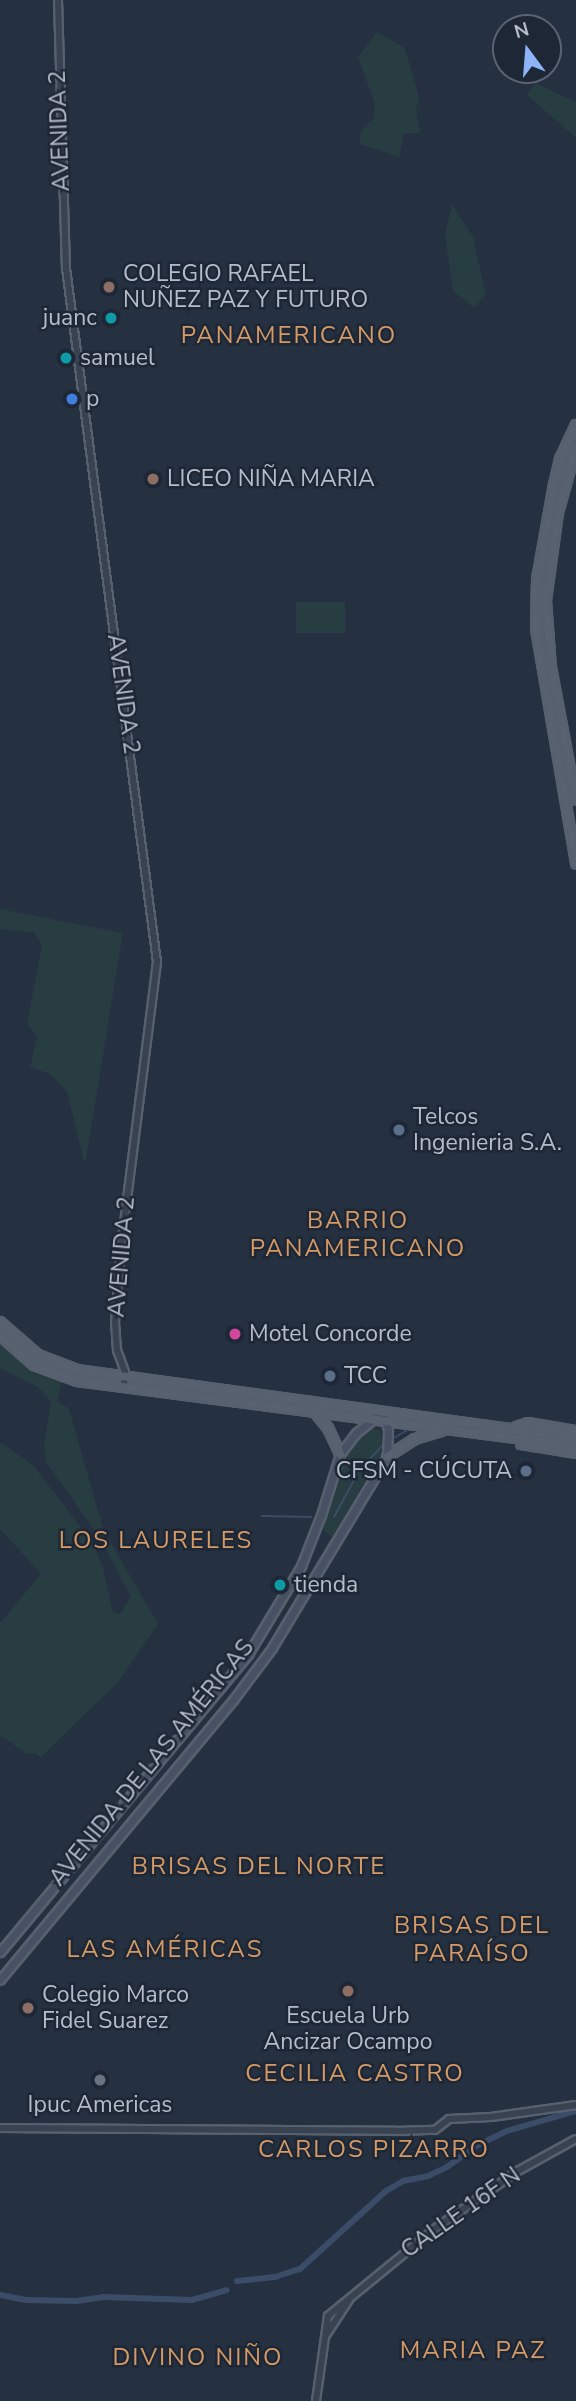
<!DOCTYPE html>
<meta charset="utf-8">
<style>
body{margin:0}
#map{position:relative;width:576px;height:2401px;overflow:hidden;background:#253040;font-family:"Nunito Sans",sans-serif}
div>[style]{position:absolute}
.green>*{inset:0;background:#273d41;transform-origin:0 0}
.stream>*{height:2px;margin:-1px;padding:0 1px;transform-origin:1px;border-radius:1px;background:#3b4c69}
.canal>*{height:6px;margin:-3px;padding:0 3px;transform-origin:3px;border-radius:3px;background:#3b4c69}
.roads{filter:drop-shadow(2px 0 #57606d) drop-shadow(-2px 0 #57606d) drop-shadow(0 2px #57606d) drop-shadow(0 -2px #57606d)}
.tertiary>*{height:6px;margin:-3px;padding:0 3px;transform-origin:3px;border-radius:3px;background:#394250}
.secondary>*{height:7px;margin:-3.5px;padding:0 3.5px;transform-origin:3.5px;border-radius:3.5px;background:#475163}
.primary>*{height:8px;margin:-4px;padding:0 4px;transform-origin:4px;border-radius:4px;background:#57616f}
.dots>*{width:19px;height:19px;translate:-50% -50%;box-sizing:border-box;border:4px solid #1e2735;border-radius:50%}
span{translate:-50% -50%;white-space:nowrap;text-align:center;line-height:1.15;-webkit-text-stroke:5px #1e2735;paint-order:stroke}
.street-label{font-size:23px;color:#b6bdca}
.poi-label{font-size:23px;color:#b6bdca}
.left{translate:0 -50%;text-align:left}
.right{translate:-100% -50%;text-align:right}
.neighbourhood-label{font-size:24px;color:#d59a66;letter-spacing:2px}
.north{position:absolute;left:492px;top:14px;width:70px;height:70px;box-sizing:border-box;background:#1e2735;border:2px solid #5b6371;border-radius:50%;rotate:344deg;font-size:19px;font-weight:700;line-height:28px;text-align:center;color:#b6bdca}
.north::after{content:'';display:block;margin:auto;width:24px;height:32px;background:#8eb3f7;clip-path:polygon(50% 0,100% 100%,50% 72%,0 100%)}
</style>
<div id="map">
<div class="green">
<div style="clip-path:polygon(377px 32px,405px 48px,419px 97px,416px 110px,420px 133px,404px 133px,399px 157px,359px 144px,361px 130px,374px 118px,375px 104px,358px 57px)"></div>
<div style="clip-path:polygon(535px 83px,576px 102px,576px 138px,527px 95px)"></div>
<div style="clip-path:polygon(452px 204px,473px 237px,486px 295px,474px 308px,453px 291px,445px 235px)"></div>
<div style="left:345px;top:602px;width:31px;height:49px;rotate:90deg"></div>
<div style="clip-path:polygon(0 909px,123px 933px,85px 1165px,67px 1092px,50px 1074px,30px 1067px,37px 1036px,27px 1024px,42px 945px,34px 933px,0 929px)"></div>
<div style="clip-path:polygon(0 1339px,33px 1370px,62px 1381px,57px 1401px,69px 1409px,104px 1531px,158px 1624px,119px 1681px,41px 1757px,34px 1753px,27px 1754px,0 1735px,0 1623px,41px 1574px,0 1529px,0 1442px,33px 1465px,93px 1543px,103px 1568px,113px 1612px,120px 1614px,131px 1597px,101px 1540px,46px 1462px,44px 1445px,51px 1401px,38px 1387px,0 1368px)"></div>
<div style="clip-path:polygon(370px 1426px,381px 1431px,382px 1453px,332px 1537px,323px 1530px,321px 1521px,340px 1460px,357px 1436px)"></div>
</div>
<div class="stream">
<div style="left:392px;top:1439px;width:16px;rotate:-30deg"></div>
<div style="left:262px;top:1516px;width:49px;rotate:1.2deg"></div>
<div style="left:334px;top:1517px;width:55px;rotate:-61.6deg"></div>
<div style="left:360px;top:1469px;width:35px;rotate:-46deg"></div>
</div>
<div class="canal">
<div style="left:237px;top:2281px;width:38px;rotate:-6deg"></div>
<div style="left:275px;top:2277px;width:26px;rotate:-18deg"></div>
<div style="left:300px;top:2269px;width:116px;rotate:-42.2deg"></div>
<div style="left:386px;top:2191px;width:20px;rotate:-30deg"></div>
<div style="left:403px;top:2181px;width:25px;rotate:-11deg"></div>
<div style="left:428px;top:2176px;width:21px;rotate:-25deg"></div>
<div style="left:447px;top:2167px;width:36px;rotate:-36deg"></div>
<div style="left:476px;top:2146px;width:34px;rotate:-26deg"></div>
<div style="left:507px;top:2131px;width:72px;rotate:-16.2deg"></div>
<div style="left:0;top:2295px;width:25px;rotate:11deg"></div>
<div style="left:25px;top:2300px;width:51px;rotate:1.1deg"></div>
<div style="left:76px;top:2301px;width:27px;rotate:-8deg"></div>
<div style="left:103px;top:2297px;width:89px;rotate:1.9deg"></div>
<div style="left:192px;top:2300px;width:36px;rotate:-16deg"></div>
</div>
<div class="roads">
<div class="tertiary">
<div style="left:58px;top:0;width:268px;rotate:88.3deg"></div>
<div style="left:66px;top:268px;width:700px;rotate:82.53deg"></div>
<div style="left:157px;top:962px;width:286px;rotate:97.2deg"></div>
<div style="left:121px;top:1246px;width:76px;rotate:94.5deg"></div>
<div style="left:115px;top:1322px;width:28px;rotate:86deg"></div>
<div style="left:117px;top:1350px;width:23px;rotate:70deg"></div>
<div style="left:125px;top:1372px;width:14px;rotate:94deg"></div>
<div style="left:0;top:2128px;width:397px;rotate:0.4deg"></div>
<div style="left:397px;top:2131px;width:38px;rotate:-2deg"></div>
<div style="left:435px;top:2130px;width:18px;rotate:-38deg"></div>
<div style="left:449px;top:2119px;width:42px;rotate:-2.7deg"></div>
<div style="left:491px;top:2117px;width:86px;rotate:-8deg"></div>
<div style="left:326px;top:2335px;width:42px;rotate:-56.7deg"></div>
<div style="left:316px;top:2401px;width:86px;rotate:-82deg"></div>
<div style="left:328px;top:2316px;width:136px;rotate:-39.3deg"></div>
<div style="left:433px;top:2230px;width:101px;rotate:-34.9deg"></div>
<div style="left:516px;top:2172px;width:68px;rotate:-28.8deg"></div>
</div>
<div class="secondary">
<div style="left:0;top:1952px;width:388px;rotate:-50.2deg"></div>
<div style="left:248px;top:1654px;width:103px;rotate:-58.9deg"></div>
<div style="left:301px;top:1566px;width:55px;rotate:-68.6deg"></div>
<div style="left:321px;top:1515px;width:64px;rotate:-72.7deg"></div>
<div style="left:340px;top:1454px;width:26px;rotate:-53deg"></div>
<div style="left:356px;top:1433px;width:35px;rotate:-39deg"></div>
<div style="left:383px;top:1411px;width:20px;rotate:75deg"></div>
<div style="left:388px;top:1430px;width:27px;rotate:92deg"></div>
<div style="left:387px;top:1457px;width:223px;rotate:121.1deg"></div>
<div style="left:272px;top:1648px;width:65px;rotate:126.9deg"></div>
<div style="left:233px;top:1700px;width:364px;rotate:129.8deg"></div>
</div>
<div class="primary">
<div style="left:576px;top:425px;width:38px;rotate:115deg"></div>
<div style="left:560px;top:459px;width:26px;rotate:103deg"></div>
<div style="left:554px;top:484px;width:97px;rotate:100.1deg"></div>
<div style="left:537px;top:579px;width:50px;rotate:91.1deg"></div>
<div style="left:536px;top:629px;width:238px;rotate:80.3deg"></div>
<div style="left:576px;top:448px;width:67px;rotate:105.5deg"></div>
<div style="left:558px;top:513px;width:89px;rotate:97.8deg"></div>
<div style="left:546px;top:601px;width:66px;rotate:85.7deg"></div>
<div style="left:551px;top:667px;width:135px;rotate:79.4deg"></div>
<div style="left:0;top:1322px;width:50px;rotate:41deg"></div>
<div style="left:38px;top:1355px;width:42px;rotate:21deg"></div>
<div style="left:77px;top:1370px;width:504px;rotate:7.76deg"></div>
<div style="left:0;top:1335px;width:45px;rotate:41.4deg"></div>
<div style="left:34px;top:1365px;width:46px;rotate:20.4deg"></div>
<div style="left:77px;top:1381px;width:503px;rotate:7.42deg"></div>
<div style="left:314px;top:1411px;width:22px;rotate:51deg"></div>
<div style="left:328px;top:1428px;width:29px;rotate:65deg"></div>
<div style="left:516px;top:1427px;width:13px;rotate:-18deg"></div>
<div style="left:528px;top:1423px;width:49px;rotate:9.5deg"></div>
<div style="left:521px;top:1444px;width:56px;rotate:9.3deg"></div>
<div style="left:387px;top:1457px;width:33px;rotate:-33deg"></div>
<div style="left:415px;top:1439px;width:27px;rotate:-17deg"></div>
</div>
</div>
<div class="dots">
<div style="left:109px;top:287px;background:#8d6e63"></div>
<div style="left:111px;top:318px;background:#0f9aa8"></div>
<div style="left:66px;top:358px;background:#0f9aa8"></div>
<div style="left:72px;top:399px;background:#3f7fe0"></div>
<div style="left:153px;top:479px;background:#8d6e63"></div>
<div style="left:399px;top:1130px;background:#5c6f8a"></div>
<div style="left:235px;top:1334px;background:#d1479c"></div>
<div style="left:330px;top:1376px;background:#5c6f8a"></div>
<div style="left:526px;top:1471px;background:#5c6f8a"></div>
<div style="left:280px;top:1585px;background:#0f9aa8"></div>
<div style="left:348px;top:1991px;background:#8d6e63"></div>
<div style="left:28px;top:2008px;background:#8d6e63"></div>
<div style="left:100px;top:2080px;background:#6b7280"></div>
</div>
<div class="street-label">
<span style="left:60px;top:131px;rotate:-92deg">AVENIDA 2</span>
<span style="left:123px;top:694px;rotate:82deg">AVENIDA 2</span>
<span style="left:122px;top:1257px;rotate:-85deg">AVENIDA 2</span>
<span style="left:152px;top:1763px;rotate:-51deg">AVENIDA DE LAS AMÉRICAS</span>
<span style="left:461px;top:2213px;rotate:-35deg">CALLE 16F N</span>
</div>
<div class="poi-label">
<span class="left" style="left:123px;top:287px">COLEGIO RAFAEL<br>NUÑEZ PAZ Y FUTURO</span>
<span class="right" style="left:97px;top:318px">juanc</span>
<span class="left" style="left:80px;top:358px">samuel</span>
<span class="left" style="left:86px;top:399px">p</span>
<span class="left" style="left:167px;top:479px">LICEO NIÑA MARIA</span>
<span class="left" style="left:413px;top:1130px">Telcos<br>Ingenieria S.A.</span>
<span class="left" style="left:249px;top:1334px">Motel Concorde</span>
<span class="left" style="left:344px;top:1376px">TCC</span>
<span class="right" style="left:512px;top:1471px">CFSM - CÚCUTA</span>
<span class="left" style="left:294px;top:1585px">tienda</span>
<span class="left" style="left:42px;top:2008px">Colegio Marco<br>Fidel Suarez</span>
<span style="left:348px;top:2029px">Escuela Urb<br>Ancizar Ocampo</span>
<span style="left:100px;top:2105px">Ipuc Americas</span>
</div>
<div class="neighbourhood-label">
<span style="left:289px;top:336px">PANAMERICANO</span>
<span style="left:358px;top:1235px">BARRIO<br>PANAMERICANO</span>
<span style="left:156px;top:1541px">LOS LAURELES</span>
<span style="left:259px;top:1867px">BRISAS DEL NORTE</span>
<span style="left:472px;top:1940px">BRISAS DEL<br>PARAÍSO</span>
<span style="left:165px;top:1950px">LAS AMÉRICAS</span>
<span style="left:355px;top:2074px">CECILIA CASTRO</span>
<span style="left:374px;top:2150px">CARLOS PIZARRO</span>
<span style="left:473px;top:2351px">MARIA PAZ</span>
<span style="left:198px;top:2358px">DIVINO NIÑO</span>
</div>
<div class="north">N</div>
</div>
